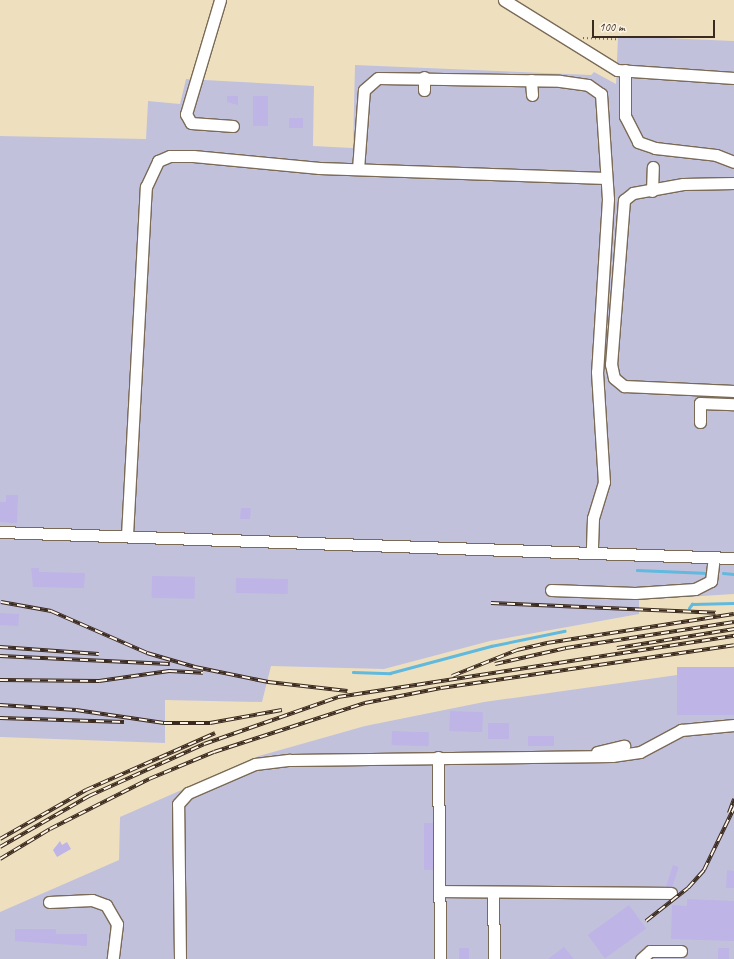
<!DOCTYPE html>
<style>
body{margin:0}
#map{position:relative;width:734px;height:959px;overflow:hidden;background:#eee0bf;font-family:Caveat,sans-serif}
div>[style]{position:absolute}
.industrial>*{inset:0;background:#c2c1dc}
.stream>*{height:2.5px;margin:-1.25px;padding:0 1.25px;transform-origin:1.25px;border-radius:1.25px;background:#61b9de}
.building>*{inset:0;background:#beb4e6;transform-origin:0 0}
.path>*{height:1.5px;margin-top:-0.75px;transform-origin:0;background:repeating-linear-gradient(90deg,#7a6a56 0 1px,transparent 0 4px)}
.roads{filter:drop-shadow(1px 0 #7a6a56) drop-shadow(-1px 0 #7a6a56) drop-shadow(0 1px #7a6a56) drop-shadow(0 -1px #7a6a56)}
.minor>*{height:11px;margin:-5.5px;padding:0 5.5px;transform-origin:5.5px;border-radius:5.5px;background:#fff}
.rail>*{height:4px;margin-top:-2px;transform-origin:0;background:repeating-linear-gradient(90deg,#fcf5e5 0 8px,#3b2a1e 0 16px);box-sizing:border-box;border-block:1px solid #3b2a1e}
span{translate:-50% -50%;white-space:nowrap;text-align:center;line-height:1.15;-webkit-text-stroke:3px #fcf5e5;paint-order:stroke}
.scale{position:absolute;left:592px;top:20px;width:123px;height:18px;box-sizing:border-box;border:2px solid #3b2a1e;border-top:0;padding-left:5px;font-size:12px;line-height:14px;white-space:nowrap;color:#3b2a1e;-webkit-text-stroke:3px #fcf5e5;paint-order:stroke}
</style>
<div id="map">
<div class="industrial">
<div style="clip-path:polygon(618px 36px,734px 41px,734px 594px,639px 600px,639px 614px,490px 641px,384px 669px,271px 666px,262px 702px,165px 700px,165px 743px,0 737px,0 136px,146px 139px,148px 101px,180px 104px,186px 79px,314px 86px,313px 146px,353px 148px,355px 65px,591px 75px,594px 72px,616px 84px)"></div>
<div style="clip-path:polygon(734px 667px,734px 959px,0 959px,0 912px,119px 860px,120px 817px,259px 756px,365px 726px,484px 702px)"></div>
</div>
<div class="stream">
<div style="left:637px;top:570px;width:71px;rotate:2.4deg"></div>
<div style="left:723px;top:573px;width:11px;rotate:5deg"></div>
<div style="left:689px;top:608px;width:5px;rotate:-53deg"></div>
<div style="left:692px;top:604px;width:42px;rotate:-1.4deg"></div>
<div style="left:353px;top:672px;width:37px;rotate:2deg"></div>
<div style="left:390px;top:673px;width:105px;rotate:-15deg"></div>
<div style="left:491px;top:646px;width:75px;rotate:-11.6deg"></div>
</div>
<div class="building">
<div style="clip-path:polygon(227px 96px,238px 96px,238px 105px,227px 102px)"></div>
<div style="left:253px;top:96px;width:15px;height:30px"></div>
<div style="left:289px;top:118px;width:14px;height:10px"></div>
<div style="clip-path:polygon(6px 495px,18px 495px,17px 523px,0 522px,0 502px,6px 502px)"></div>
<div style="clip-path:polygon(241px 508px,251px 508px,250px 519px,240px 519px)"></div>
<div style="clip-path:polygon(31px 568px,39px 568px,39px 572px,85px 573px,84px 588px,33px 587px)"></div>
<div style="left:152px;top:576px;width:43px;height:22px;rotate:1deg"></div>
<div style="left:236px;top:578px;width:52px;height:15px;rotate:1deg"></div>
<div style="left:0;top:613px;width:19px;height:12px;rotate:3deg"></div>
<div style="left:734px;top:667px;width:48px;height:57px;rotate:90deg"></div>
<div style="left:450px;top:711px;width:33px;height:20px;rotate:2deg"></div>
<div style="left:509px;top:723px;width:16px;height:21px;rotate:90deg"></div>
<div style="left:392px;top:731px;width:37px;height:14px;rotate:2deg"></div>
<div style="left:528px;top:736px;width:26px;height:10px"></div>
<div style="left:424px;top:823px;width:10px;height:47px"></div>
<div style="clip-path:polygon(60px 841px,62px 845px,67px 842px,71px 849px,57px 857px,53px 850px)"></div>
<div style="left:673px;top:865px;width:6px;height:23px;rotate:18deg"></div>
<div style="clip-path:polygon(727px 870px,734px 871px,734px 888px,726px 888px)"></div>
<div style="clip-path:polygon(687px 899px,734px 901px,734px 941px,671px 939px,672px 905px,687px 906px)"></div>
<div style="left:629px;top:905px;width:29px;height:51px;rotate:54deg"></div>
<div style="clip-path:polygon(15px 929px,56px 929px,56px 934px,87px 934px,87px 946px,15px 941px)"></div>
<div style="clip-path:polygon(564px 947px,574px 959px,548px 959px)"></div>
<div style="left:459px;top:948px;width:10px;height:11px"></div>
<div style="left:718px;top:948px;width:11px;height:11px"></div>
</div>
<div class="path">
<div style="left:583px;top:38px;width:33px;rotate:2deg"></div>
</div>
<div class="roads">
<div class="minor">
<div style="left:220px;top:0;width:119px;rotate:106.6deg"></div>
<div style="left:186px;top:114px;width:10px;rotate:61deg"></div>
<div style="left:191px;top:123px;width:42px;rotate:4.1deg"></div>
<div style="left:504px;top:0;width:133px;rotate:31.8deg"></div>
<div style="left:617px;top:70px;width:117px;rotate:3.9deg"></div>
<div style="left:625px;top:70px;width:46px;rotate:90deg"></div>
<div style="left:625px;top:116px;width:29px;rotate:63deg"></div>
<div style="left:638px;top:142px;width:18px;rotate:19deg"></div>
<div style="left:655px;top:148px;width:61px;rotate:6.5deg"></div>
<div style="left:716px;top:155px;width:19px;rotate:21deg"></div>
<div style="left:424px;top:77px;width:13px;rotate:90deg"></div>
<div style="left:531px;top:80px;width:15px;rotate:86deg"></div>
<div style="left:358px;top:169px;width:79px;rotate:-85.7deg"></div>
<div style="left:364px;top:90px;width:18px;rotate:-41deg"></div>
<div style="left:378px;top:78px;width:182px;rotate:0.9deg"></div>
<div style="left:560px;top:81px;width:28px;rotate:8deg"></div>
<div style="left:588px;top:85px;width:16px;rotate:35deg"></div>
<div style="left:601px;top:94px;width:105px;rotate:86.2deg"></div>
<div style="left:608px;top:199px;width:173px;rotate:93.6deg"></div>
<div style="left:597px;top:372px;width:110px;rotate:86.4deg"></div>
<div style="left:604px;top:482px;width:38px;rotate:107deg"></div>
<div style="left:593px;top:518px;width:35px;rotate:92deg"></div>
<div style="left:734px;top:183px;width:51px;rotate:178.9deg"></div>
<div style="left:683px;top:184px;width:51px;rotate:169.8deg"></div>
<div style="left:633px;top:193px;width:11px;rotate:142deg"></div>
<div style="left:624px;top:200px;width:165px;rotate:94.5deg"></div>
<div style="left:611px;top:364px;width:14px;rotate:78deg"></div>
<div style="left:614px;top:378px;width:13px;rotate:39deg"></div>
<div style="left:624px;top:386px;width:110px;rotate:2.6deg"></div>
<div style="left:652px;top:191px;width:24px;rotate:-88deg"></div>
<div style="left:700px;top:422px;width:19px;rotate:-90deg"></div>
<div style="left:700px;top:403px;width:34px;rotate:2deg"></div>
<div style="left:0;top:532px;width:734px;rotate:2.03deg"></div>
<div style="left:127px;top:535px;width:349px;rotate:-86.9deg"></div>
<div style="left:146px;top:187px;width:29px;rotate:-65deg"></div>
<div style="left:158px;top:161px;width:13px;rotate:-23deg"></div>
<div style="left:170px;top:156px;width:23px"></div>
<div style="left:193px;top:156px;width:127px;rotate:5.4deg"></div>
<div style="left:319px;top:168px;width:287px;rotate:2deg"></div>
<div style="left:551px;top:590px;width:84px;rotate:2deg"></div>
<div style="left:635px;top:593px;width:60px;rotate:-3.8deg"></div>
<div style="left:695px;top:589px;width:18px;rotate:-27deg"></div>
<div style="left:711px;top:581px;width:23px;rotate:-83deg"></div>
<div style="left:597px;top:752px;width:28px;rotate:-13deg"></div>
<div style="left:438px;top:757px;width:202px;rotate:89.4deg"></div>
<div style="left:440px;top:891px;width:231px;rotate:0.5deg"></div>
<div style="left:493px;top:892px;width:67px;rotate:89.1deg"></div>
<div style="left:49px;top:902px;width:43px;rotate:-2.7deg"></div>
<div style="left:92px;top:900px;width:15px;rotate:20deg"></div>
<div style="left:106px;top:905px;width:22px;rotate:60deg"></div>
<div style="left:117px;top:924px;width:35px;rotate:97deg"></div>
<div style="left:180px;top:959px;width:155px;rotate:-90.7deg"></div>
<div style="left:178px;top:804px;width:15px;rotate:-48deg"></div>
<div style="left:188px;top:793px;width:73px;rotate:-23.4deg"></div>
<div style="left:255px;top:764px;width:35px;rotate:-7deg"></div>
<div style="left:290px;top:760px;width:322px;rotate:-0.7deg"></div>
<div style="left:612px;top:756px;width:28px;rotate:-8deg"></div>
<div style="left:640px;top:752px;width:47px;rotate:-28.2deg"></div>
<div style="left:681px;top:730px;width:53px;rotate:-5.4deg"></div>
<div style="left:641px;top:959px;width:12px;rotate:-42deg"></div>
<div style="left:650px;top:951px;width:31px"></div>
</div>
</div>
<div class="rail">
<div style="left:1px;top:602px;width:51px;rotate:10.2deg"></div>
<div style="left:51px;top:611px;width:105px;rotate:23.6deg"></div>
<div style="left:147px;top:653px;width:50px;rotate:16.3deg"></div>
<div style="left:195px;top:667px;width:75px;rotate:11.6deg"></div>
<div style="left:268px;top:682px;width:80px;rotate:6.5deg"></div>
<div style="left:491px;top:603px;width:225px;rotate:2.5deg"></div>
<div style="left:0;top:647px;width:99px;rotate:4deg"></div>
<div style="left:617px;top:648px;width:119px;rotate:-9.2deg"></div>
<div style="left:0;top:656px;width:170px;rotate:2.7deg"></div>
<div style="left:495px;top:664px;width:73px;rotate:-12.7deg"></div>
<div style="left:566px;top:648px;width:170px;rotate:-8.8deg"></div>
<div style="left:452px;top:676px;width:70px;rotate:-21.8deg"></div>
<div style="left:517px;top:650px;width:31px;rotate:-13deg"></div>
<div style="left:547px;top:643px;width:189px;rotate:-8.8deg"></div>
<div style="left:0;top:680px;width:99px;rotate:0.6deg"></div>
<div style="left:99px;top:681px;width:71px;rotate:-8.1deg"></div>
<div style="left:169px;top:671px;width:34px;rotate:3deg"></div>
<div style="left:0;top:705px;width:76px;rotate:3.8deg"></div>
<div style="left:76px;top:710px;width:89px;rotate:8.4deg"></div>
<div style="left:164px;top:723px;width:46px"></div>
<div style="left:210px;top:723px;width:73px;rotate:-10.2deg"></div>
<div style="left:0;top:718px;width:124px;rotate:1.8deg"></div>
<div style="left:729px;top:813px;width:15px;rotate:-70deg"></div>
<div style="left:0;top:839px;width:99px;rotate:-29.7deg"></div>
<div style="left:86px;top:790px;width:141px;rotate:-23.8deg"></div>
<div style="left:0;top:847px;width:103px;rotate:-29.8deg"></div>
<div style="left:89px;top:796px;width:126px;rotate:-24.3deg"></div>
<div style="left:204px;top:744px;width:142px;rotate:-19.3deg"></div>
<div style="left:338px;top:697px;width:401px;rotate:-8.8deg"></div>
<div style="left:0;top:859px;width:58px;rotate:-31deg"></div>
<div style="left:50px;top:829px;width:111px;rotate:-26.8deg"></div>
<div style="left:149px;top:779px;width:70px;rotate:-22.6deg"></div>
<div style="left:214px;top:752px;width:159px;rotate:-18deg"></div>
<div style="left:365px;top:703px;width:77px;rotate:-11.2deg"></div>
<div style="left:441px;top:688px;width:296px;rotate:-8.3deg"></div>
<div style="left:646px;top:921px;width:53px;rotate:-38.2deg"></div>
<div style="left:688px;top:888px;width:24px;rotate:-48deg"></div>
<div style="left:704px;top:870px;width:69px;rotate:-64.2deg"></div>
</div>
<div class="scale">100 m</div>
</div>
